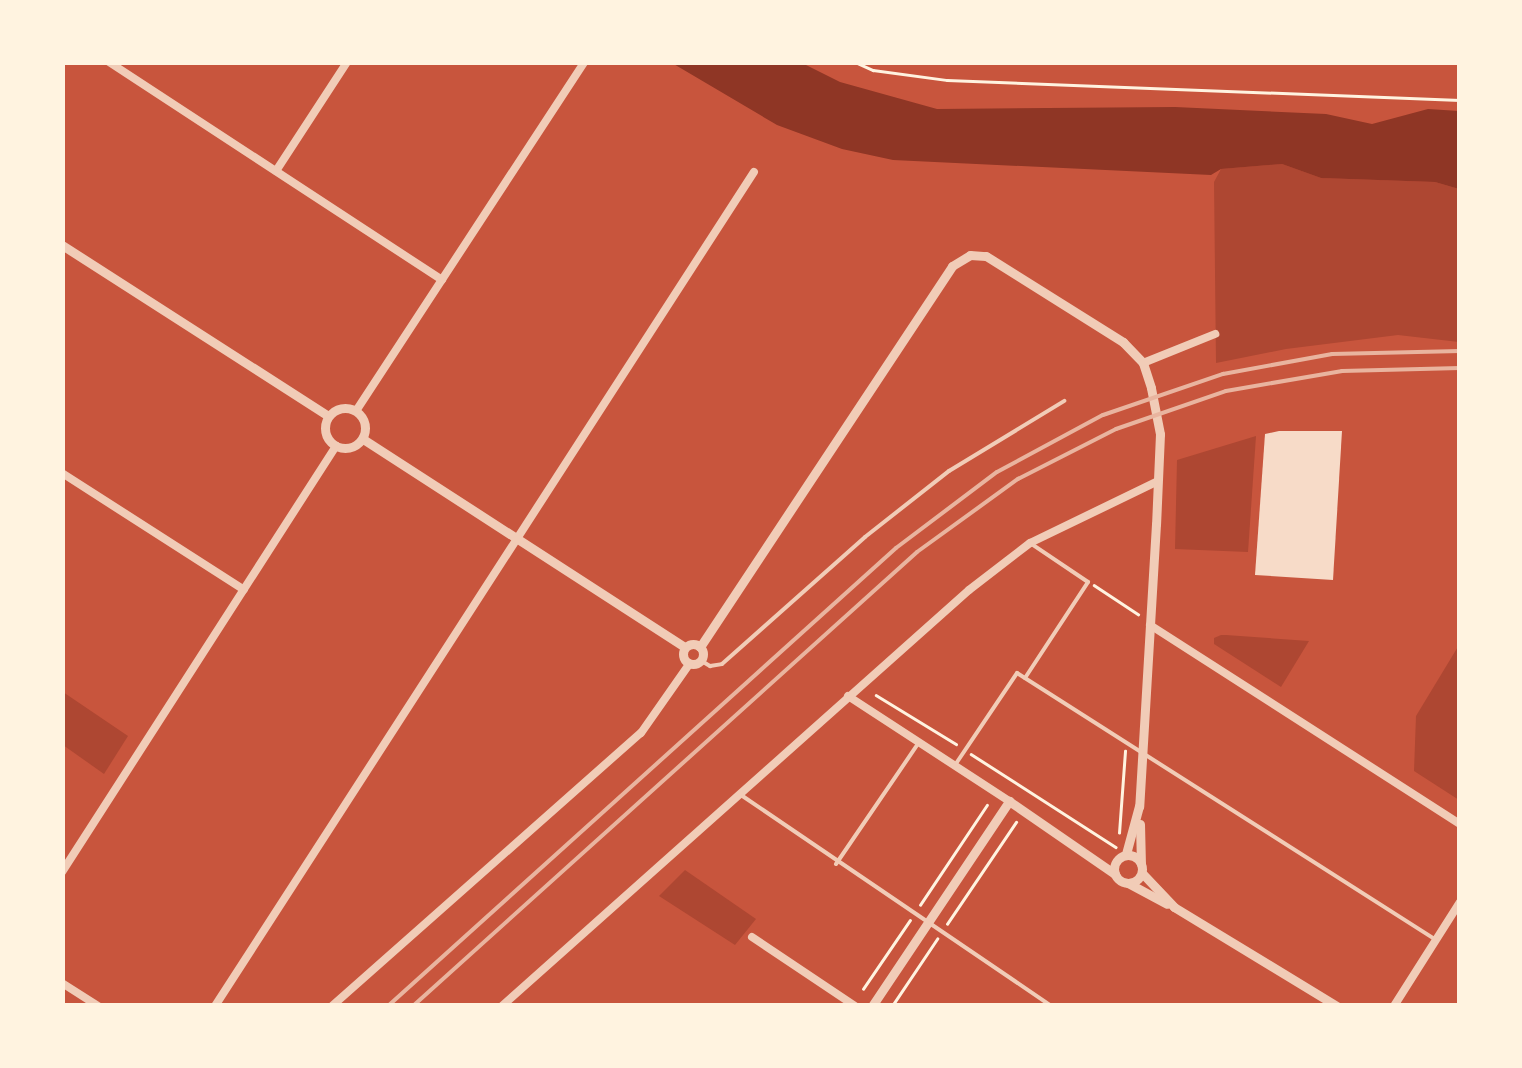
<!DOCTYPE html>
<style>
body{margin:0}
#map{position:relative;width:1522px;height:1068px;overflow:hidden;background:#c8553d;font-family:"Zilla Slab",serif}
div>[style]{position:absolute}
.green>*{inset:0;background:#ae4732}
.water>*{inset:0;background:#8f3625}
.building>*{inset:0;background:#f7dbc8}
.path>*{height:2.5px;margin:-1.25px;padding:0 1.25px;transform-origin:1.25px;border-radius:1.25px;background:#fff3e0}
.service>*{height:4px;margin:-2px;padding:0 2px;transform-origin:2px;border-radius:2px;background:#f1ccb7}
.minor>*{height:8px;margin:-4px;padding:0 4px;transform-origin:4px;border-radius:4px;background:#f1ccb7}
.tertiary>*{height:9px;margin:-4.5px;padding:0 4.5px;transform-origin:4.5px;border-radius:4.5px;background:#f1ccb7}
.tertiary>.ring{margin:-4.5px;padding:0;box-sizing:content-box;background:none;border:9px solid #f1ccb7;border-radius:50%}
.rail>*{height:4px;margin:-2px;padding:0 2px;transform-origin:2px;border-radius:2px;background:#e9b49f}
span{translate:-50% -50%;white-space:nowrap;text-align:center;line-height:1.15;-webkit-text-stroke:8px #fff3e0;paint-order:stroke}
.frame{position:absolute;inset:0;border:65px solid #fff3e0;pointer-events:none}
</style>
<div id="map">
<div class="green">
<div style="clip-path:polygon(1282px 164px,1321px 178px,1435px 182px,1459px 189px,1459px 342px,1398px 335px,1286px 349px,1216px 363px,1214px 182px,1221px 169px)"></div>
<div style="clip-path:polygon(1256px 436px,1248px 552px,1175px 549px,1177px 460px)"></div>
<div style="clip-path:polygon(1221px 635px,1226px 635px,1309px 641px,1281px 687px,1214px 644px,1214px 638px)"></div>
<div style="clip-path:polygon(1459px 645px,1459px 800px,1414px 771px,1416px 716px)"></div>
<div style="clip-path:polygon(63px 692px,128px 736px,104px 774px,63px 745px)"></div>
<div style="clip-path:polygon(685px 870px,756px 919px,735px 945px,659px 896px)"></div>
</div>
<div class="water">
<div style="clip-path:polygon(672px 63px,802px 63px,840px 82px,937px 109px,1175px 107px,1326px 114px,1372px 124px,1428px 109px,1459px 111px,1459px 189px,1435px 182px,1321px 178px,1282px 164px,1221px 169px,1211px 175px,893px 160px,842px 149px,777px 125px)"></div>
</div>
<div class="building">
<div style="clip-path:polygon(1279px 431px,1342px 431px,1333px 580px,1255px 575px,1265px 434px)"></div>
</div>
<div class="path">
<div style="left:855px;top:62px;width:20px;rotate:24deg"></div>
<div style="left:873px;top:70px;width:75px;rotate:7.7deg"></div>
<div style="left:947px;top:80px;width:513px;rotate:2.23deg"></div>
<div style="left:1094px;top:585px;width:53px;rotate:33.4deg"></div>
<div style="left:876px;top:695px;width:94px;rotate:31.5deg"></div>
<div style="left:971px;top:754px;width:172px;rotate:32.7deg"></div>
<div style="left:1119px;top:833px;width:82px;rotate:-85.8deg"></div>
<div style="left:920px;top:905px;width:120px;rotate:-56.2deg"></div>
<div style="left:947px;top:924px;width:123px;rotate:-55.9deg"></div>
<div style="left:863px;top:989px;width:83px;rotate:-55.7deg"></div>
<div style="left:892px;top:1006px;width:81px;rotate:-56.1deg"></div>
</div>
<div class="service">
<div style="left:700px;top:660px;width:12px;rotate:31deg"></div>
<div style="left:710px;top:666px;width:12px;rotate:-9deg"></div>
<div style="left:722px;top:664px;width:191px;rotate:-41.6deg"></div>
<div style="left:865px;top:537px;width:107px;rotate:-38.2deg"></div>
<div style="left:949px;top:471px;width:135px;rotate:-31.3deg"></div>
<div style="left:1025px;top:678px;width:115px;rotate:-56.7deg"></div>
<div style="left:1088px;top:582px;width:70px;rotate:-146.1deg"></div>
<div style="left:955px;top:765px;width:111px;rotate:-56deg"></div>
<div style="left:1017px;top:673px;width:493px;rotate:32.5deg"></div>
<div style="left:741px;top:795px;width:375px;rotate:34.2deg"></div>
<div style="left:836px;top:864px;width:145px;rotate:-55.7deg"></div>
</div>
<div class="minor">
<div style="left:109px;top:62px;width:398px;rotate:33.2deg"></div>
<div style="left:276px;top:171px;width:130px;rotate:-56.9deg"></div>
<div style="left:1143px;top:363px;width:78px;rotate:-21.9deg"></div>
<div style="left:356px;top:411px;width:417px;rotate:-56.8deg"></div>
<div style="left:62px;top:473px;width:216px;rotate:32.7deg"></div>
<div style="left:1150px;top:625px;width:368px;rotate:32.7deg"></div>
<div style="left:848px;top:696px;width:192px;rotate:33.1deg"></div>
<div style="left:62px;top:872px;width:507px;rotate:-57.25deg"></div>
<div style="left:752px;top:937px;width:124px;rotate:33.8deg"></div>
<div style="left:62px;top:983px;width:43px;rotate:32.6deg"></div>
<div style="left:215px;top:1006px;width:993px;rotate:-57.13deg"></div>
<div style="left:332px;top:1006px;width:412px;rotate:-41.5deg"></div>
<div style="left:641px;top:733px;width:85px;rotate:-55deg"></div>
<div style="left:502px;top:1006px;width:625px;rotate:-41.69deg"></div>
<div style="left:969px;top:590px;width:77px;rotate:-37.6deg"></div>
<div style="left:1030px;top:543px;width:142px;rotate:-25.8deg"></div>
<div style="left:1394px;top:1006px;width:123px;rotate:-57.6deg"></div>
</div>
<div class="tertiary">
<div style="left:62px;top:245px;width:316px;rotate:32.7deg"></div>
<div class="ring" style="left:325px;top:408px;width:31px;height:31px"></div>
<div style="left:363px;top:439px;width:383px;rotate:32.9deg"></div>
<div class="ring" style="left:683px;top:644px;width:11px;height:11px"></div>
<div style="left:700px;top:647px;width:457px;rotate:-56.5deg"></div>
<div style="left:952px;top:266px;width:21px;rotate:-31deg"></div>
<div style="left:970px;top:255px;width:16px;rotate:4deg"></div>
<div style="left:986px;top:256px;width:162px;rotate:32.1deg"></div>
<div style="left:1123px;top:342px;width:29px;rotate:46deg"></div>
<div style="left:1143px;top:363px;width:26px;rotate:72deg"></div>
<div style="left:1151px;top:388px;width:47px;rotate:78.9deg"></div>
<div style="left:1160px;top:434px;width:90px;rotate:92.5deg"></div>
<div style="left:1156px;top:524px;width:283px;rotate:93.4deg"></div>
<div style="left:1139px;top:806px;width:50px;rotate:105.2deg"></div>
<div style="left:1140px;top:824px;width:40px;rotate:88.6deg"></div>
<div class="ring" style="left:1114px;top:855px;width:19px;height:19px"></div>
<div style="left:1142px;top:873px;width:47px;rotate:46.7deg"></div>
<div style="left:1174px;top:907px;width:191px;rotate:31.3deg"></div>
<div style="left:1128px;top:883px;width:44px;rotate:28.3deg"></div>
<div style="left:872px;top:1006px;width:247px;rotate:-56.2deg"></div>
<div style="left:1009px;top:801px;width:129px;rotate:34.6deg"></div>
</div>
<div class="rail">
<div style="left:388px;top:1006px;width:684px;rotate:-42.04deg"></div>
<div style="left:896px;top:548px;width:126px;rotate:-37deg"></div>
<div style="left:997px;top:472px;width:120px;rotate:-28.3deg"></div>
<div style="left:1103px;top:415px;width:127px;rotate:-18.9deg"></div>
<div style="left:1223px;top:374px;width:111px;rotate:-10.4deg"></div>
<div style="left:1332px;top:354px;width:128px;rotate:-1.3deg"></div>
<div style="left:413px;top:1006px;width:678px;rotate:-42.01deg"></div>
<div style="left:917px;top:552px;width:125px;rotate:-35.9deg"></div>
<div style="left:1018px;top:479px;width:110px;rotate:-27deg"></div>
<div style="left:1116px;top:429px;width:116px;rotate:-19.1deg"></div>
<div style="left:1226px;top:391px;width:118px;rotate:-9.8deg"></div>
<div style="left:1342px;top:371px;width:118px;rotate:-1.5deg"></div>
</div>
<div class="frame"></div>
</div>
